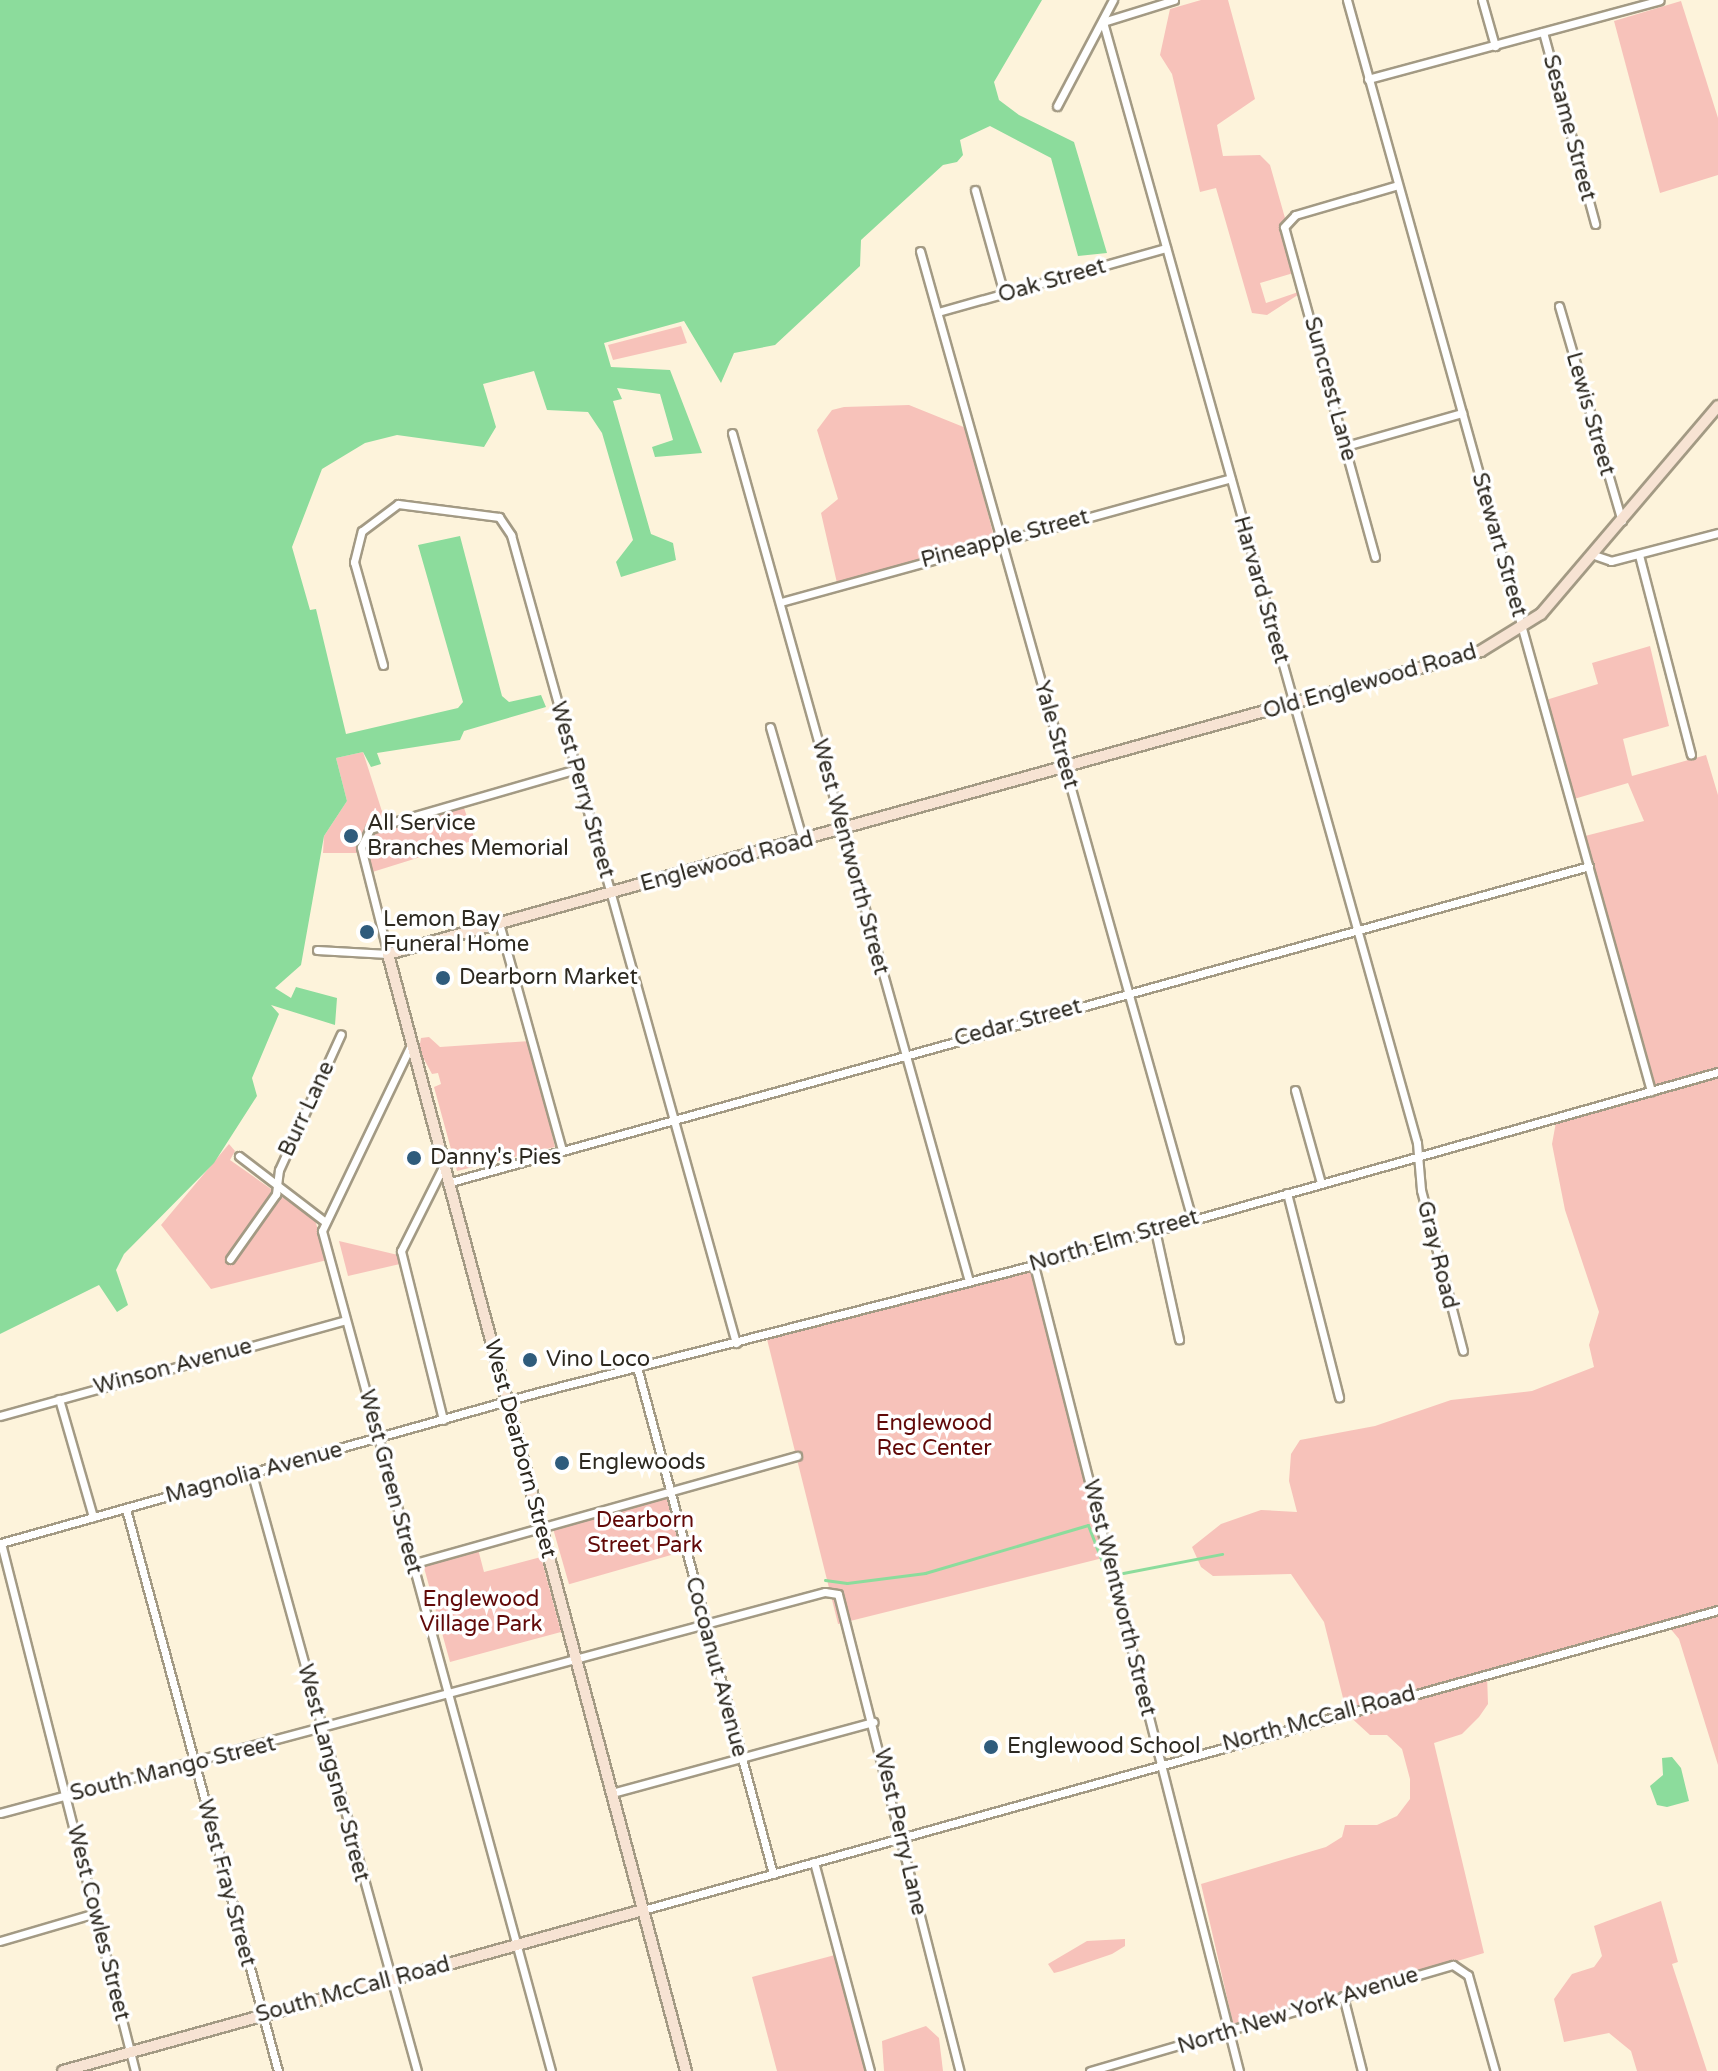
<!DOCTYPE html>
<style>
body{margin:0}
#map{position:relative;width:1718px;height:2071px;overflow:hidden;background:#fdf3db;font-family:"Varela Round",sans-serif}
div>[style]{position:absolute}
.green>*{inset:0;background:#f7c2ba;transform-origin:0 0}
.water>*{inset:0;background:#8cdc9c}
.stream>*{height:3px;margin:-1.5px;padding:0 1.5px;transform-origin:1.5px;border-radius:1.5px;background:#8cdc9c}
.roads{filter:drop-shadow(2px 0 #a39a84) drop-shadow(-2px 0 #a39a84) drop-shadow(0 2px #a39a84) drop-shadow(0 -2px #a39a84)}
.street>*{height:7px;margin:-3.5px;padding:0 3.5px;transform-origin:3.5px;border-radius:3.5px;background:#fff}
.secondary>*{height:10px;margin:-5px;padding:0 5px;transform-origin:5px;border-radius:5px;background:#f7e3d3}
.dots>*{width:22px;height:22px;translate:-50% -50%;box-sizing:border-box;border:4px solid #fff;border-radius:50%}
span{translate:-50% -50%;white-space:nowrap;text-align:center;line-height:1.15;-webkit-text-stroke:7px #fff;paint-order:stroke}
.street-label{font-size:22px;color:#2d2920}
.poi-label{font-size:22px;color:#2d2920}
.left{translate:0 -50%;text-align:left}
.park-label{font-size:22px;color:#610908}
</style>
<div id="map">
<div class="green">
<div style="clip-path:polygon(1201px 0,1228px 0,1255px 99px,1217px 125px,1223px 156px,1260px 155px,1270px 165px,1300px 271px,1260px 283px,1266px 303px,1307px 289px,1267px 315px,1252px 313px,1216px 188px,1200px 192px,1172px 74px,1160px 55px,1170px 9px)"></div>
<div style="clip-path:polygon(1681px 1px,1718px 118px,1718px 175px,1660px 193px,1614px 21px)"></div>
<div style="clip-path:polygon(681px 326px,687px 343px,613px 360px,608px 345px)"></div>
<div style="clip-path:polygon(909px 405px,966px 428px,994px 537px,837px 583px,821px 513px,838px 499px,817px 430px,832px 410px,844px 407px)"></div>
<div style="clip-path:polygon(1650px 646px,1669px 726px,1623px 739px,1632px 776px,1706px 755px,1718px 795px,1718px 1765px,1679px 1639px,1664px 1621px,1487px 1674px,1488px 1704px,1479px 1717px,1462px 1734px,1434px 1743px,1484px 1953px,1234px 2028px,1201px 1884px,1326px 1847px,1342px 1837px,1345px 1825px,1377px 1825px,1397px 1816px,1410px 1799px,1410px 1779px,1402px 1749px,1387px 1735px,1370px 1735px,1347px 1714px,1324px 1622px,1291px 1574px,1213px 1576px,1201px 1567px,1192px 1547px,1221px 1524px,1261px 1510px,1297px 1512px,1289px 1481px,1291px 1454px,1300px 1440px,1375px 1426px,1451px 1400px,1532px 1391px,1594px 1367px,1589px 1345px,1599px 1312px,1565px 1210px,1552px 1144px,1556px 1122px,1655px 1083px,1585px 836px,1644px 821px,1628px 783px,1574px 799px,1546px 700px,1598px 684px,1592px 663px)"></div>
<div style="clip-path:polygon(363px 752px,387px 827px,463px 805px,475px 840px,366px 874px,360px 853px,323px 853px,324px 836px,347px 801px,336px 758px)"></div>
<div style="clip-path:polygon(429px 1037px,440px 1047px,530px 1041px,555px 1147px,457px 1171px,434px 1087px,441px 1084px,438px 1073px,432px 1074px,419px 1050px,421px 1038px)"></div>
<div style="clip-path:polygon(229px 1144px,235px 1151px,230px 1160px,315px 1220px,327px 1260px,211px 1289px,161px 1225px)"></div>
<div style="clip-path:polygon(339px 1241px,398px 1255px,400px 1264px,348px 1276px)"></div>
<div style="left:1034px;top:1265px;width:301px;height:277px;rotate:76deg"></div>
<div style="left:667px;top:1498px;width:56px;height:118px;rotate:74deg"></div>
<div style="clip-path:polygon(478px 1549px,484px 1572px,541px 1557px,561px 1632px,450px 1662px,423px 1564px)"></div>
<div style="clip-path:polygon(1661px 1901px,1678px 1962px,1672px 1964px,1707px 2071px,1637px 2071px,1631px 2051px,1609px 2033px,1564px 2042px,1554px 1999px,1572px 1974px,1594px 1967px,1602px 1956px,1594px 1926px)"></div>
<div style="clip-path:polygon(1125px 1939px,1125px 1946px,1112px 1954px,1062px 1971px,1054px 1973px,1048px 1964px,1087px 1941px)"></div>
<div style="clip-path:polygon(835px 1955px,866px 2071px,777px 2071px,752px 1977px)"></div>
<div style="clip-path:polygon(926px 2026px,939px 2038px,943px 2071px,884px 2071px,882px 2041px)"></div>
</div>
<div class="water">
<div style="clip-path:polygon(0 0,1042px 0,994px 82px,999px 100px,1019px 115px,1074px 142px,1107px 253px,1078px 256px,1051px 158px,990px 126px,960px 140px,963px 155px,957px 162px,943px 165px,861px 240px,860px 266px,775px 345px,734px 353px,721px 383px,684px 321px,604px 343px,611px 367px,670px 370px,702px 453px,655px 457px,652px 447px,673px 440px,660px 394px,617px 388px,622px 399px,613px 401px,651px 534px,673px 543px,676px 560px,621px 577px,616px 562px,633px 540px,602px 433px,588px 412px,547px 410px,534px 371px,483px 384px,496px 427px,484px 447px,397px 435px,365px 443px,322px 469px,292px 547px,310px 610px,316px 609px,346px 734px,458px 708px,463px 702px,418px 545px,460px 536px,502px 696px,509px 702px,541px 695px,546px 707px,464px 731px,460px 740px,377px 753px,381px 764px,371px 767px,363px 752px,336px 758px,347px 801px,324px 836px,301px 965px,275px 988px,291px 998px,296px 987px,337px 998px,335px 1025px,271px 1005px,279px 1014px,252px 1078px,257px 1096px,214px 1163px,124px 1254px,116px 1270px,128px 1305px,117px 1312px,99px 1285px,0 1334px)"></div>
<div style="clip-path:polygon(1672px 1757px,1681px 1768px,1689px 1801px,1667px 1807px,1657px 1805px,1650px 1786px,1663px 1775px,1662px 1758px)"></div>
</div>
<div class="stream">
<div style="left:1123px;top:1573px;width:101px;rotate:-10.9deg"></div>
<div style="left:825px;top:1580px;width:22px;rotate:8deg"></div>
<div style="left:847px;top:1583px;width:79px;rotate:-7.3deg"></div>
<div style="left:925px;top:1573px;width:170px;rotate:-16.4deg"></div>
<div style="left:1088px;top:1525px;width:42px;rotate:69deg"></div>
</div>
<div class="roads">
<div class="street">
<div style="left:1174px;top:0;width:74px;rotate:162.8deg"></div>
<div style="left:1103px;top:22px;width:1164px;rotate:74.35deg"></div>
<div style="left:1417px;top:1143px;width:47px;rotate:85.1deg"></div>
<div style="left:1421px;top:1190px;width:166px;rotate:75.4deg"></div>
<div style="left:1347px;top:0;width:1133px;rotate:74.43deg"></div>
<div style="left:1482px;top:0;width:48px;rotate:74.2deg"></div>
<div style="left:1543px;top:32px;width:199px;rotate:74.8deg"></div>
<div style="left:1368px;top:79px;width:302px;rotate:-15.1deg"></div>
<div style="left:1057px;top:106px;width:120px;rotate:-62.2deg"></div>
<div style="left:975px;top:190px;width:108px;rotate:74.4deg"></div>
<div style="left:920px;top:251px;width:1005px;rotate:74.31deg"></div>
<div style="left:1559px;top:306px;width:224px;rotate:73.7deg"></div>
<div style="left:938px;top:312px;width:237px;rotate:-15.7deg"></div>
<div style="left:732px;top:433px;width:880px;rotate:74.39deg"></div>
<div style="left:1346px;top:446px;width:121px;rotate:-15.9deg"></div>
<div style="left:1594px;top:555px;width:18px;rotate:19deg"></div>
<div style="left:1611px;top:561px;width:111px;rotate:-14.7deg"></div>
<div style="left:1639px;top:555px;width:206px;rotate:75.4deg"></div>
<div style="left:1375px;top:557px;width:342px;rotate:-105.4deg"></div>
<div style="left:1284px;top:227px;width:16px;rotate:-47deg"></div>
<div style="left:1295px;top:215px;width:107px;rotate:-16.2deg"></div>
<div style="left:781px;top:602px;width:466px;rotate:-15.4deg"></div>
<div style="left:383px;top:665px;width:107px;rotate:-105.7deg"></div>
<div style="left:354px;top:562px;width:32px;rotate:-76deg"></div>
<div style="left:362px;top:531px;width:45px;rotate:-36.9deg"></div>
<div style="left:398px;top:504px;width:102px;rotate:7.3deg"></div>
<div style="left:499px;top:517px;width:22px;rotate:56deg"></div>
<div style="left:511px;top:535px;width:839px;rotate:74.44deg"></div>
<div style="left:770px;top:727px;width:119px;rotate:73.9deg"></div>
<div style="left:499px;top:923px;width:236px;rotate:74.5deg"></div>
<div style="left:317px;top:950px;width:71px;rotate:3.2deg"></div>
<div style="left:388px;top:954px;width:110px;rotate:-104.2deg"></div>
<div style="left:361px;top:847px;width:20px;rotate:-63deg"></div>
<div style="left:370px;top:829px;width:215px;rotate:-16.2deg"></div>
<div style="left:411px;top:1045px;width:206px;rotate:115.6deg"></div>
<div style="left:322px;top:1231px;width:871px;rotate:74.75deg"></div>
<div style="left:1295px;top:1090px;width:97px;rotate:74.4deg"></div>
<div style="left:239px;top:1156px;width:107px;rotate:37.4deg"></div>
<div style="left:443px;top:1167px;width:94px;rotate:116.6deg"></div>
<div style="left:401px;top:1251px;width:174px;rotate:76deg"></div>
<div style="left:447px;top:1183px;width:1185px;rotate:-15.51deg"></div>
<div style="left:1287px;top:1193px;width:211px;rotate:75.7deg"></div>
<div style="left:1155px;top:1230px;width:112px;rotate:77.6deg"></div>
<div style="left:230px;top:1259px;width:80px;rotate:-54.7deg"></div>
<div style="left:276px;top:1194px;width:24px;rotate:-83deg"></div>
<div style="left:279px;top:1170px;width:149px;rotate:-65.5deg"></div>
<div style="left:1034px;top:1265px;width:832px;rotate:75.73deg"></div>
<div style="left:637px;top:1367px;width:525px;rotate:74.98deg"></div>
<div style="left:59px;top:1399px;width:123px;rotate:73.9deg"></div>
<div style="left:0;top:1416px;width:358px;rotate:-15.5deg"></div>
<div style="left:252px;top:1474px;width:619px;rotate:74.55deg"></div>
<div style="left:126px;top:1509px;width:582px;rotate:74.87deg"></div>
<div style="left:1px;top:1543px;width:559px;rotate:-15.68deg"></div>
<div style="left:539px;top:1392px;width:511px;rotate:-14.39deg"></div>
<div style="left:1034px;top:1265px;width:711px;rotate:-15.76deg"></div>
<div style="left:1px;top:1543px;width:545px;rotate:75.76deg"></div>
<div style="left:412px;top:1564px;width:400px;rotate:-15.7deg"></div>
<div style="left:612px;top:1793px;width:271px;rotate:-15.2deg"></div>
<div style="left:0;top:1813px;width:854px;rotate:-15deg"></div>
<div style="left:825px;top:1592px;width:13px;rotate:9deg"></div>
<div style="left:838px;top:1594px;width:492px;rotate:75.7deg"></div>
<div style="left:814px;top:1862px;width:216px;rotate:75deg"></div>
<div style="left:643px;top:1910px;width:1116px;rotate:-15.59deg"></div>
<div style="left:0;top:1941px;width:100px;rotate:-16.3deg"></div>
<div style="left:1343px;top:1996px;width:77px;rotate:75.8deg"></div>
<div style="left:1090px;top:2071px;width:378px;rotate:-16.3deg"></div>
<div style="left:1453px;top:1965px;width:18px;rotate:34deg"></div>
<div style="left:1468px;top:1975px;width:100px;rotate:74.3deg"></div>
</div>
<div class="secondary">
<div style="left:63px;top:2071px;width:602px;rotate:-15.51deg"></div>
<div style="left:686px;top:2071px;width:1156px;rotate:-104.94deg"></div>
<div style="left:388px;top:954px;width:1134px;rotate:-15.49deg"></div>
<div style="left:1481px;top:651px;width:70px;rotate:-31.7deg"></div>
<div style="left:1541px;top:614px;width:273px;rotate:-49.6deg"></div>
</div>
</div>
<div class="dots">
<div style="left:351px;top:836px;background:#2f5c7c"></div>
<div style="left:367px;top:932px;background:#2f5c7c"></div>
<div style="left:443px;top:978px;background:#2f5c7c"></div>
<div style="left:414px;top:1158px;background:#2f5c7c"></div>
<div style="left:530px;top:1360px;background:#2f5c7c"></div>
<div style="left:562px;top:1463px;background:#2f5c7c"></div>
<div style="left:991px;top:1747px;background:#2f5c7c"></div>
</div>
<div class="street-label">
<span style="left:1569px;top:128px;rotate:75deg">Sesame Street</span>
<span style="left:1052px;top:281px;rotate:-16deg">Oak Street</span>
<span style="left:1330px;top:389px;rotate:75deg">Suncrest Lane</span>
<span style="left:1590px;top:414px;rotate:74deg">Lewis Street</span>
<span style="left:1005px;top:539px;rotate:-15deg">Pineapple Street</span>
<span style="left:1499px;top:545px;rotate:74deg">Stewart Street</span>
<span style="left:1261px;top:590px;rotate:74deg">Harvard Street</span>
<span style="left:1370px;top:682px;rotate:-16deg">Old Englewood Road</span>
<span style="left:1056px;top:735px;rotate:74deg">Yale Street</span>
<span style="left:582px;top:790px;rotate:74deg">West Perry Street</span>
<span style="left:850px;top:857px;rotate:75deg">West Wentworth Street</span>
<span style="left:727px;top:862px;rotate:-15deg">Englewood Road</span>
<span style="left:1018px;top:1023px;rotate:-15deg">Cedar Street</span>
<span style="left:307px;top:1109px;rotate:-65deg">Burr Lane</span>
<span style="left:1114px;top:1241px;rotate:-16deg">North Elm Street</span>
<span style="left:1437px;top:1255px;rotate:76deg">Gray Road</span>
<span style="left:173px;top:1367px;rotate:-15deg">Winson Avenue</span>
<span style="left:520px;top:1449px;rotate:75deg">West Dearborn Street</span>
<span style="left:254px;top:1473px;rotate:-15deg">Magnolia Avenue</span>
<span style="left:390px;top:1482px;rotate:75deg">West Green Street</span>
<span style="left:1119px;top:1598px;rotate:76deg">West Wentworth Street</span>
<span style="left:716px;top:1667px;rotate:75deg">Cocoanut Avenue</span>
<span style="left:1319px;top:1719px;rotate:-15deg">North McCall Road</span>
<span style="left:173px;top:1769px;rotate:-14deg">South Mango Street</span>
<span style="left:333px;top:1773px;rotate:75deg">West Langsner Street</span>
<span style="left:900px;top:1832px;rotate:77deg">West Perry Lane</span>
<span style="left:226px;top:1883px;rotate:75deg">West Fray Street</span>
<span style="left:98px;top:1923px;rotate:76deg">West Cowles Street</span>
<span style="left:353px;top:1990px;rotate:-15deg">South McCall Road</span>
<span style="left:1298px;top:2011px;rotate:-17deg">North New York Avenue</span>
</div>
<div class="poi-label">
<span class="left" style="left:367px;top:836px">All Service<br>Branches Memorial</span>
<span class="left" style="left:383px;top:932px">Lemon Bay<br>Funeral Home</span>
<span class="left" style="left:459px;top:978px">Dearborn Market</span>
<span class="left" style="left:430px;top:1158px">Danny's Pies</span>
<span class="left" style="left:546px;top:1360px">Vino Loco</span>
<span class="left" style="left:578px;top:1463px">Englewoods</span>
<span class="left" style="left:1007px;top:1747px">Englewood School</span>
</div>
<div class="park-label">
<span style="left:934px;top:1436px">Englewood<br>Rec Center</span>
<span style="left:645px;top:1533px">Dearborn<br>Street Park</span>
<span style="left:481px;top:1612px">Englewood<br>Village Park</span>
</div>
</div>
